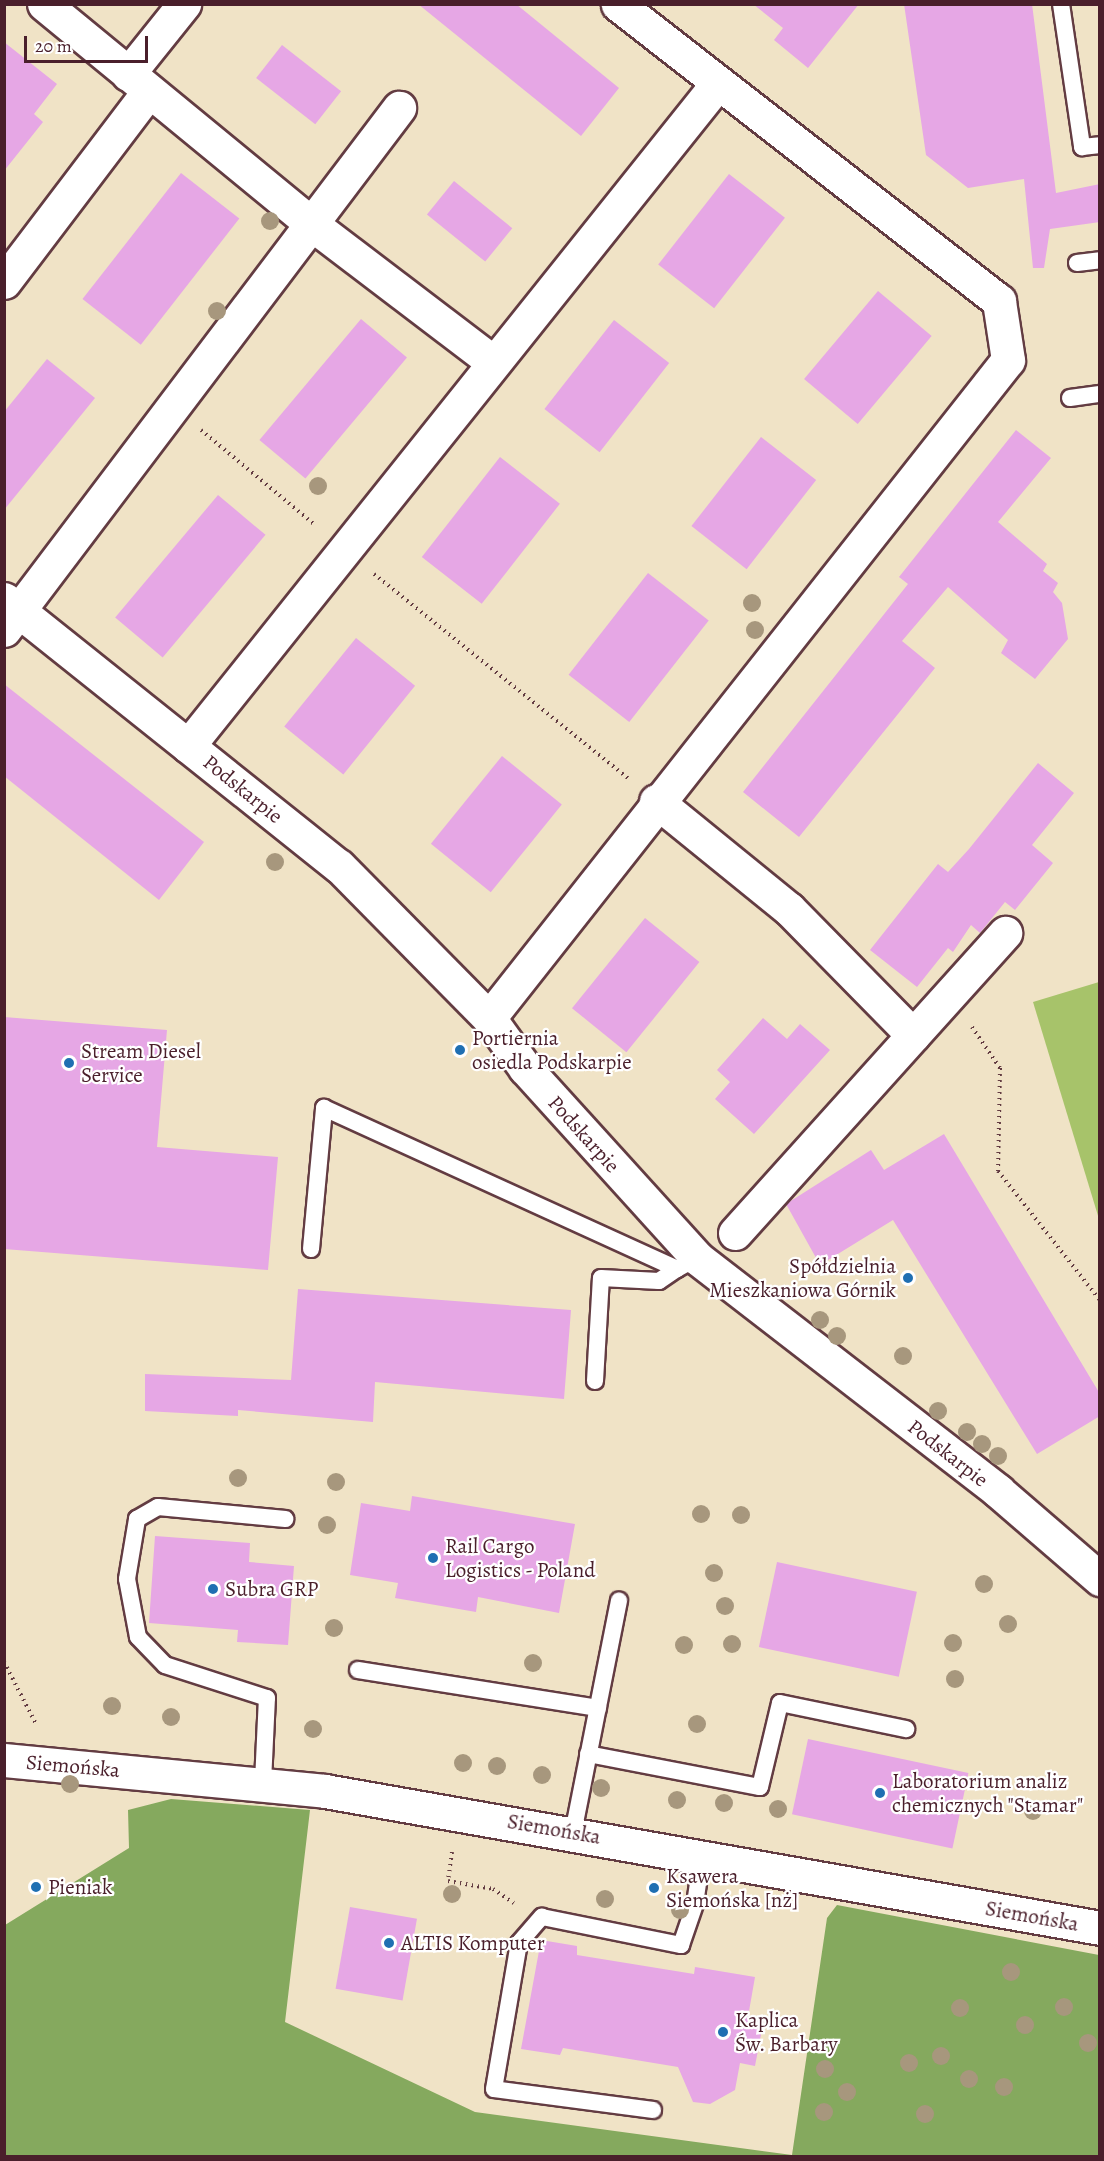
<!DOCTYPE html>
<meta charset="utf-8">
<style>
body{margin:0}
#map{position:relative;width:1104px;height:2161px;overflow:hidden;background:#f0e3c6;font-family:Alegreya,serif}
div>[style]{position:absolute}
.green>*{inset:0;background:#a7c36a}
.forest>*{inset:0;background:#85a95e}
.building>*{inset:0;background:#e6a7e5;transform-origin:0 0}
.path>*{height:4px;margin-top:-2px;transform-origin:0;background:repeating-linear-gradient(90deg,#633c42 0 1.5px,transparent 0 6px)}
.roads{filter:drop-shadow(2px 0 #633c42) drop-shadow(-2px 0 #633c42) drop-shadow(0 2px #633c42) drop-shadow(0 -2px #633c42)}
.service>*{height:16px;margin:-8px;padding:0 8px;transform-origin:8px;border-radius:8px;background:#fff}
.minor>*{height:33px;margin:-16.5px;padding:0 16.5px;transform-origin:16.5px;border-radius:16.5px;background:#fff}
.trees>*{width:18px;height:18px;margin:-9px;border-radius:50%;background:#a7977d}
.dots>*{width:16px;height:16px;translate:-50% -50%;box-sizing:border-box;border:3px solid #fff;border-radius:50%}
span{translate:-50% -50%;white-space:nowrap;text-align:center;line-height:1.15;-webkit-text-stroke:4.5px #fff;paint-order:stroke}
.street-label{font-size:21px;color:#4a1f2b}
.poi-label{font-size:21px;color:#4a1f2b}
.left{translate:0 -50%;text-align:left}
.right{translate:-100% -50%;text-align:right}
.frame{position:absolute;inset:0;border:6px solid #4a1f2b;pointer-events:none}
.scale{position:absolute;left:24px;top:36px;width:124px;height:27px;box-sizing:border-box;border:3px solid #4a1f2b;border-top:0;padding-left:8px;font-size:18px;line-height:21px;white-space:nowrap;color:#4a1f2b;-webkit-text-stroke:4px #fff;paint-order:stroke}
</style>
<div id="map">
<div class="green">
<div style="clip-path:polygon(1099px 982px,1100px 982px,1099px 1219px,1033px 1002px)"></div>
</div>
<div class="forest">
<div style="clip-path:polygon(171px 1799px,310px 1810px,285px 2022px,475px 2112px,792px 2155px,827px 1918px,837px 1905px,1099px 1955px,1099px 2156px,5px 2156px,5px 1925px,129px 1848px,128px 1810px)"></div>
</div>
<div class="building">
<div style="clip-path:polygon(418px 4px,516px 4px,619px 88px,581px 136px)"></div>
<div style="clip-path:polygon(753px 4px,859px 4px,808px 68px,774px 40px,783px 28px)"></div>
<div style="clip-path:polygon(904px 4px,1032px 4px,1056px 193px,1100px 184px,1100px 222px,1050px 229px,1044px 268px,1033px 268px,1024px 179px,968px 188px,926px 155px)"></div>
<div style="clip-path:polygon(4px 42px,57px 84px,34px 114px,43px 122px,4px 171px)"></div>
<div style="left:282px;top:45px;width:75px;height:42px;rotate:38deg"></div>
<div style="left:181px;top:173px;width:74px;height:160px;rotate:38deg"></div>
<div style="left:729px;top:174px;width:71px;height:115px;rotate:38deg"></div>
<div style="left:454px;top:181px;width:75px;height:43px;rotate:39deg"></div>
<div style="left:878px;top:291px;width:70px;height:115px;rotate:40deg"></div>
<div style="left:361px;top:319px;width:60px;height:158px;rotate:40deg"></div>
<div style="left:614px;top:320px;width:70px;height:113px;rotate:38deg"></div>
<div style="clip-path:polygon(47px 359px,95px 398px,4px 510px,4px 412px)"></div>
<div style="clip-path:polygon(1016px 430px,1051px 458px,998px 522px,1047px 564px,1043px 571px,1058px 583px,1053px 592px,1062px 603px,1068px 639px,1035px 679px,1001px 653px,1008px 640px,948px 587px,902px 641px,935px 668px,799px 837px,743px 792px,908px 584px,899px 577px)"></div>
<div style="left:761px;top:437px;width:70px;height:113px;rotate:38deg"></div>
<div style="left:500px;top:457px;width:76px;height:127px;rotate:38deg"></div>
<div style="left:218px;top:495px;width:62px;height:160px;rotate:40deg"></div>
<div style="left:648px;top:573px;width:77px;height:129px;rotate:38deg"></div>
<div style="left:356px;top:638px;width:76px;height:114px;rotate:39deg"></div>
<div style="clip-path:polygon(4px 684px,204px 842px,159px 900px,4px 776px)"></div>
<div style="left:502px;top:756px;width:77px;height:113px;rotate:39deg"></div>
<div style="clip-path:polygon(1038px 763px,1074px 793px,1032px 845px,1053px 863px,1015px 910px,1005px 902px,980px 933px,971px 925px,953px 952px,948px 948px,917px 987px,870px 950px,938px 864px,948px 872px,969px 849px)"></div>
<div style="left:645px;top:918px;width:70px;height:116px;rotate:39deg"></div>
<div style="clip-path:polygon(4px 1017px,167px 1030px,157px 1147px,278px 1157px,268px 1270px,4px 1249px)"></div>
<div style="clip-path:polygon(763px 1018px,787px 1039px,800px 1024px,830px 1050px,754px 1134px,715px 1099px,730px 1082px,717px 1070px)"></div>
<div style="clip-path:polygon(944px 1134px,1100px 1394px,1100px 1416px,1037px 1454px,893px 1220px,820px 1265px,786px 1204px,871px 1150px,884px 1170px)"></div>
<div style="clip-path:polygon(298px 1289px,571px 1310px,564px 1399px,375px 1382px,373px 1422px,238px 1410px,238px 1416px,145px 1411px,145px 1374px,291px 1380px)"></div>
<div style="clip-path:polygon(412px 1496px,575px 1524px,559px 1613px,478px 1597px,476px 1612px,395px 1598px,398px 1583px,350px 1575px,361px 1503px,410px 1511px)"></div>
<div style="clip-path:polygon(155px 1536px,250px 1543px,249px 1562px,294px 1566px,288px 1645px,237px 1642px,238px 1630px,149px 1623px)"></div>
<div style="left:777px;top:1562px;width:143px;height:87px;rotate:12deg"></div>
<div style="left:808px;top:1739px;width:164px;height:77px;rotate:12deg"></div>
<div style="left:350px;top:1907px;width:68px;height:83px;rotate:10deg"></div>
<div style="clip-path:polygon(541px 1940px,577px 1946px,577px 1955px,694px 1974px,695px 1967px,755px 1977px,748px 2017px,764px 2019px,755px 2066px,740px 2063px,735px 2090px,710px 2104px,693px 2102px,678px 2067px,563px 2048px,560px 2055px,521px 2049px)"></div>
</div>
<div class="path">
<div style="left:201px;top:430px;width:148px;rotate:39.8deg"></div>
<div style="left:374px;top:574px;width:326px;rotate:38.8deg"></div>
<div style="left:972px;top:1027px;width:50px;rotate:55.7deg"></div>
<div style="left:1000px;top:1068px;width:103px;rotate:91.1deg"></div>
<div style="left:998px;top:1171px;width:164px;rotate:51.7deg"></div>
<div style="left:4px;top:1662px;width:70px;rotate:62.7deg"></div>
<div style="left:452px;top:1852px;width:29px;rotate:98deg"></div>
<div style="left:448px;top:1881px;width:46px;rotate:10.1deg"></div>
<div style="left:493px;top:1889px;width:25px;rotate:34deg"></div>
</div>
<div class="roads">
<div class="service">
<div style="left:1061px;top:4px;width:145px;rotate:81.6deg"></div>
<div style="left:1082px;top:147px;width:18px;rotate:-6deg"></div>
<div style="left:1077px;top:263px;width:23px;rotate:-7deg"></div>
<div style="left:1070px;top:398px;width:30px;rotate:-8deg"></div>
<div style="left:311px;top:1249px;width:142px;rotate:-84.7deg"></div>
<div style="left:324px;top:1108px;width:388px;rotate:24.5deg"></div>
<div style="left:677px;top:1269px;width:23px;rotate:-29deg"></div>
<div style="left:595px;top:1381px;width:103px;rotate:-86.7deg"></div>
<div style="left:601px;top:1278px;width:58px;rotate:3deg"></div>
<div style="left:659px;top:1281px;width:22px;rotate:-34deg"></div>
<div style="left:358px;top:1670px;width:243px;rotate:9deg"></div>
<div style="left:588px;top:1754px;width:175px;rotate:10.9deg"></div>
<div style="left:760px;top:1787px;width:86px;rotate:-76.6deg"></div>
<div style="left:780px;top:1703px;width:129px;rotate:11.7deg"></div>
<div style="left:263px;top:1782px;width:84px;rotate:-87.3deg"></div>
<div style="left:267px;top:1698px;width:107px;rotate:-162.1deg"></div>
<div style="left:165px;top:1665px;width:39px;rotate:-134deg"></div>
<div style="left:138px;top:1637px;width:59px;rotate:-100.7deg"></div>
<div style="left:127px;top:1579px;width:61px;rotate:-80.5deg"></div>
<div style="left:137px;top:1519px;width:24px;rotate:-30deg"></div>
<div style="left:158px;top:1507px;width:128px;rotate:5.4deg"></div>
<div style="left:573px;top:1833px;width:237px;rotate:-78.8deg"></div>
<div style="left:653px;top:2110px;width:160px;rotate:-172.5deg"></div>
<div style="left:494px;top:2089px;width:148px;rotate:-80.3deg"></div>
<div style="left:519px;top:1943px;width:35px;rotate:-49deg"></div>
<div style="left:542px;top:1917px;width:142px;rotate:11.4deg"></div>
<div style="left:681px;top:1945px;width:43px;rotate:-71.1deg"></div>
<div style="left:695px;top:1904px;width:49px;rotate:-81.7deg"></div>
</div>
<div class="minor">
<div style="left:44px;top:4px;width:348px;rotate:39.4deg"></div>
<div style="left:313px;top:225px;width:226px;rotate:37.3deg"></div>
<div style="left:128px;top:74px;width:90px;rotate:-51.3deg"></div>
<div style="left:4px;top:282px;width:240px;rotate:-52.8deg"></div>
<div style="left:4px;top:599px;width:428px;rotate:38.6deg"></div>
<div style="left:339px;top:866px;width:214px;rotate:45.4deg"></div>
<div style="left:489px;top:1018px;width:62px;rotate:54.2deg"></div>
<div style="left:525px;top:1068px;width:256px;rotate:47.8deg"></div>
<div style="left:697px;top:1258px;width:381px;rotate:37.7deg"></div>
<div style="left:998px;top:1491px;width:135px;rotate:40.8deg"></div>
<div style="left:4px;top:630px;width:655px;rotate:-52.89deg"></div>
<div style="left:188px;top:746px;width:847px;rotate:-51.37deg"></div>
<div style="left:656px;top:801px;width:171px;rotate:39.1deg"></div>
<div style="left:789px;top:909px;width:177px;rotate:45.5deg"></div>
<div style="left:489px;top:1018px;width:838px;rotate:-51.74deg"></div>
<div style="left:1008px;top:360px;width:60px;rotate:-98.7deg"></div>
<div style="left:999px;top:301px;width:483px;rotate:-142.1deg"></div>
<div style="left:735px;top:1233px;width:404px;rotate:-48deg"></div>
<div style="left:4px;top:1760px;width:322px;rotate:5.5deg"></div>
<div style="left:325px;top:1791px;width:787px;rotate:10.02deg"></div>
</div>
</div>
<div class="trees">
<div style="left:270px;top:221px"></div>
<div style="left:217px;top:311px"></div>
<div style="left:318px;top:486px"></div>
<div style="left:752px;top:603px"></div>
<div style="left:755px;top:630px"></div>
<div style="left:275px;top:862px"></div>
<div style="left:820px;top:1320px"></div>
<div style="left:837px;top:1336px"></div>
<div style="left:903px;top:1356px"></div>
<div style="left:938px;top:1411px"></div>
<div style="left:967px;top:1432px"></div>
<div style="left:982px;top:1444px"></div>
<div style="left:998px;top:1456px"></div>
<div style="left:238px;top:1478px"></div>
<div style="left:336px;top:1482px"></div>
<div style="left:701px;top:1514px"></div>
<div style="left:741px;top:1515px"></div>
<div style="left:327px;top:1525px"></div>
<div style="left:714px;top:1573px"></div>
<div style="left:984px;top:1584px"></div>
<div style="left:725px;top:1606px"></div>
<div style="left:1008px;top:1624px"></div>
<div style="left:334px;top:1628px"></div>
<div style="left:953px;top:1643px"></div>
<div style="left:732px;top:1644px"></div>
<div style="left:684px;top:1645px"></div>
<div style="left:533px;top:1663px"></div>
<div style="left:955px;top:1679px"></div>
<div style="left:112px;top:1706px"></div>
<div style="left:171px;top:1717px"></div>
<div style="left:697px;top:1724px"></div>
<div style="left:313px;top:1729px"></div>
<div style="left:463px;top:1763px"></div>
<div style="left:497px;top:1766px"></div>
<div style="left:542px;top:1775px"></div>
<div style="left:70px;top:1784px"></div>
<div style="left:601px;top:1788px"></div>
<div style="left:677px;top:1800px"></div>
<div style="left:724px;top:1803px"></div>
<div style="left:778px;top:1809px"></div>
<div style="left:1033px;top:1811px"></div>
<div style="left:452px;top:1894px"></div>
<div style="left:605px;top:1899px"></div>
<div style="left:680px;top:1910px"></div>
<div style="left:1011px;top:1972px"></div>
<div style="left:1064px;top:2007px"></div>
<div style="left:960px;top:2008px"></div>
<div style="left:1025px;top:2025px"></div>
<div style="left:1088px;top:2043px"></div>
<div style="left:941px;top:2056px"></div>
<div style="left:909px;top:2063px"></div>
<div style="left:825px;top:2069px"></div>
<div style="left:969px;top:2079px"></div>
<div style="left:1004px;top:2087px"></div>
<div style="left:847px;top:2092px"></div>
<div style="left:824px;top:2112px"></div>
<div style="left:925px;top:2114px"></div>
</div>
<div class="dots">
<div style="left:460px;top:1050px;background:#1f6fb2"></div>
<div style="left:69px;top:1063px;background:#1f6fb2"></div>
<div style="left:908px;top:1278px;background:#1f6fb2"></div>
<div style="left:433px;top:1558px;background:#1f6fb2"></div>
<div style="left:213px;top:1589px;background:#1f6fb2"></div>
<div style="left:880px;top:1793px;background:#1f6fb2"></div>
<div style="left:36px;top:1887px;background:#1f6fb2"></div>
<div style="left:654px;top:1888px;background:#1f6fb2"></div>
<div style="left:389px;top:1943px;background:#1f6fb2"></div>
<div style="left:723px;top:2032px;background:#1f6fb2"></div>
</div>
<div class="street-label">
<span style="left:243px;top:789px;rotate:39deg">Podskarpie</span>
<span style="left:584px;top:1134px;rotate:48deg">Podskarpie</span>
<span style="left:948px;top:1453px;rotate:38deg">Podskarpie</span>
<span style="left:73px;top:1766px;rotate:5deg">Siemońska</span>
<span style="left:554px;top:1829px;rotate:10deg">Siemońska</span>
<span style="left:1032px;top:1916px;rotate:10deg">Siemońska</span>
</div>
<div class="poi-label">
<span class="left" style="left:472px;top:1050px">Portiernia<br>osiedla Podskarpie</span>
<span class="left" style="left:81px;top:1063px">Stream Diesel<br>Service</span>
<span class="right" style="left:896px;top:1278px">Spółdzielnia<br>Mieszkaniowa Górnik</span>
<span class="left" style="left:445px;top:1558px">Rail Cargo<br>Logistics - Poland</span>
<span class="left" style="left:225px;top:1589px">Subra GRP</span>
<span class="left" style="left:892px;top:1793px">Laboratorium analiz<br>chemicznych "Stamar"</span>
<span class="left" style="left:666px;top:1888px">Ksawera<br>Siemońska [nż]</span>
<span class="left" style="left:48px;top:1887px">Pieniak</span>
<span class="left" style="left:401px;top:1943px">ALTIS Komputer</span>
<span class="left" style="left:735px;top:2032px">Kaplica<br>Św. Barbary</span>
</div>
<div class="frame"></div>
<div class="scale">20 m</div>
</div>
